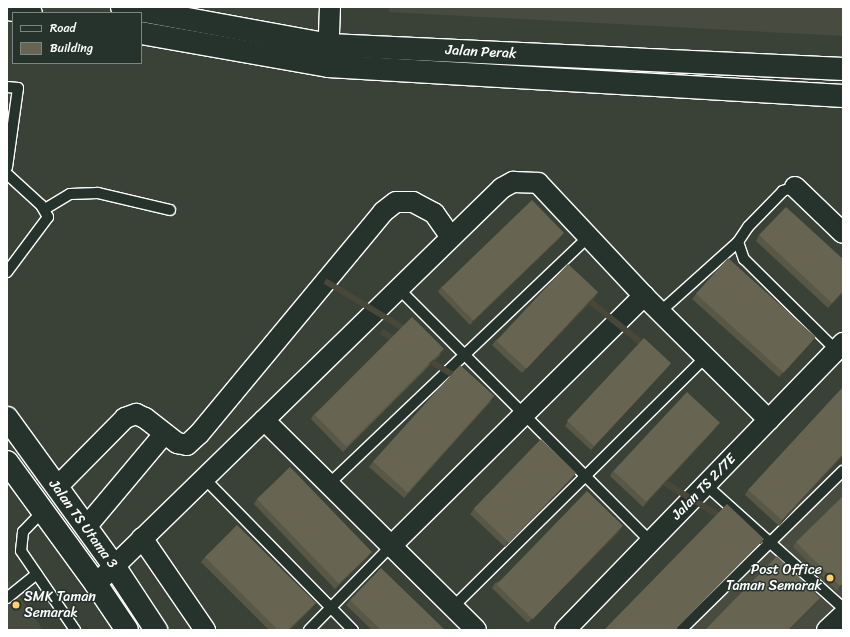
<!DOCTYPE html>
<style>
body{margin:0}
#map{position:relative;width:850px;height:637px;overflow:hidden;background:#3a4238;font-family:Sriracha,sans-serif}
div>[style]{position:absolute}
.built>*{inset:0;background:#484c40}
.roads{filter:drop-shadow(1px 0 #fff) drop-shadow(-1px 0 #fff) drop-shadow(0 1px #fff) drop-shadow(0 -1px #fff)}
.lane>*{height:10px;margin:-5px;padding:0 5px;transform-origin:5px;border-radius:5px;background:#26332d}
.street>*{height:20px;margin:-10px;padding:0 10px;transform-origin:10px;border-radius:10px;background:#26332d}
.secondary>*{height:22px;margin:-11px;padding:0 11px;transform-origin:11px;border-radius:11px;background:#26332d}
.primary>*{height:22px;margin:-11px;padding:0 11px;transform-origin:11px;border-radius:11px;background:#26332d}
.wall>*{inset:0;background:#595746}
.shaded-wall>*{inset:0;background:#484739;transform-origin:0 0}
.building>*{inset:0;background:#676551;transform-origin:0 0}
.dots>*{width:11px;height:11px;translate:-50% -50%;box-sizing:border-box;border:2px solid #26332d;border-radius:50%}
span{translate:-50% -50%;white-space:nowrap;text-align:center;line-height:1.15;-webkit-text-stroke:3px #26332d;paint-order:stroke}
.street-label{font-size:14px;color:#fff}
.poi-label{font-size:14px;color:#fff}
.right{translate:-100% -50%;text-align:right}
.left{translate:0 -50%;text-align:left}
.frame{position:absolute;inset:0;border:8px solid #fff;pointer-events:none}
.legend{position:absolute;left:12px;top:12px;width:130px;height:52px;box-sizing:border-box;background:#26332d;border:1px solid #7d8581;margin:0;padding:5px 7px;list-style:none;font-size:12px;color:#fff}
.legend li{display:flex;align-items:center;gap:8px;height:20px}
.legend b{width:20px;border:1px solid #7d8581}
</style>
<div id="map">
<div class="built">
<div style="clip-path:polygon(389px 7px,843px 7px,843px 36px,389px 12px)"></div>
<div style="clip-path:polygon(843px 476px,843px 630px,688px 630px)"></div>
<div style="clip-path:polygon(7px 579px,43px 630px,7px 630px)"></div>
</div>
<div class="roads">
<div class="lane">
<div style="left:7px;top:87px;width:11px;rotate:5deg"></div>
<div style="left:18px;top:88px;width:80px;rotate:97.9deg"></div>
<div style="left:7px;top:174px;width:46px;rotate:42.4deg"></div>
<div style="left:41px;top:205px;width:14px;rotate:60deg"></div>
<div style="left:48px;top:217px;width:69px;rotate:126.7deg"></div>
<div style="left:795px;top:187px;width:13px;rotate:162deg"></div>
<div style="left:783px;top:191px;width:50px;rotate:134.2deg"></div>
<div style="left:748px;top:227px;width:18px;rotate:124deg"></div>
<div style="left:738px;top:242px;width:18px;rotate:71deg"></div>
<div style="left:744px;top:259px;width:129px;rotate:44.7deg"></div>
<div style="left:45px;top:209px;width:29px;rotate:-31deg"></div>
<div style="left:70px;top:194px;width:28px;rotate:-2deg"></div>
<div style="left:98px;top:193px;width:74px;rotate:13.3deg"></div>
<div style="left:399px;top:289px;width:357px;rotate:45.1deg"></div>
<div style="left:660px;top:312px;width:105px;rotate:-41.9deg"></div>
<div style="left:204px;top:478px;width:213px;rotate:45.6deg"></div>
<div style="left:329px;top:484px;width:359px;rotate:-43.6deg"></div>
<div style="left:706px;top:485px;width:184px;rotate:41.9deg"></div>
<div style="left:43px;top:511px;width:29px;rotate:134deg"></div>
<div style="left:23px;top:532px;width:19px;rotate:96deg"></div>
<div style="left:21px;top:551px;width:96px;rotate:55.6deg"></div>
<div style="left:7px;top:598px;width:38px;rotate:-39deg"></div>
<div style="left:453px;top:607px;width:356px;rotate:-44.7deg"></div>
<div style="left:309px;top:630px;width:117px;rotate:-45.7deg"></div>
<div style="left:681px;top:630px;width:227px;rotate:-44.5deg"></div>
</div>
<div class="street">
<div style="left:328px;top:61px;width:54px;rotate:-87.9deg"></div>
<div style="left:795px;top:187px;width:66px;rotate:43.8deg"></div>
<div style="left:264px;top:420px;width:298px;rotate:44.7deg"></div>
<div style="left:57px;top:487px;width:97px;rotate:-45.4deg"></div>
<div style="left:125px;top:418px;width:12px;rotate:-20deg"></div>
<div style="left:136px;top:414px;width:10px;rotate:24deg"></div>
<div style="left:145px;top:418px;width:41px;rotate:38deg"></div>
<div style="left:177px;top:443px;width:10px;rotate:11deg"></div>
<div style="left:187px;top:445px;width:16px;rotate:-43deg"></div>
<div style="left:199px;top:434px;width:288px;rotate:-50.3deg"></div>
<div style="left:383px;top:212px;width:16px;rotate:-38deg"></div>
<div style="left:396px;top:202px;width:17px"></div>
<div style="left:413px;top:202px;width:24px;rotate:28deg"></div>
<div style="left:434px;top:213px;width:29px;rotate:55deg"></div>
<div style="left:86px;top:527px;width:121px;rotate:-50deg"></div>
<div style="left:142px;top:538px;width:112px;rotate:55.6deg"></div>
<div style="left:391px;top:546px;width:356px;rotate:-44.7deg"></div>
<div style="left:644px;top:296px;width:176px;rotate:44.8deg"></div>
<div style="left:96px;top:584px;width:567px;rotate:-44.29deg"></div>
<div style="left:502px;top:188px;width:13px;rotate:-29deg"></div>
<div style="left:513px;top:182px;width:25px;rotate:2deg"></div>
<div style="left:538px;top:183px;width:155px;rotate:46.8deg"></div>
<div style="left:565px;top:630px;width:400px;rotate:-45.9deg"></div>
<div style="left:827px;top:630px;width:22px;rotate:-43deg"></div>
</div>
<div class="secondary">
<div style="left:7px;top:418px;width:183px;rotate:54.1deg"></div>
<div style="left:114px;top:566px;width:77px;rotate:56.7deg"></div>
<div style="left:7px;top:462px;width:151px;rotate:53.9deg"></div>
<div style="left:96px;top:584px;width:55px;rotate:56deg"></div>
</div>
<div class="primary">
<div style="left:122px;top:7px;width:210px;rotate:10.4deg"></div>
<div style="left:329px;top:45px;width:515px;rotate:2.67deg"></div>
<div style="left:7px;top:9px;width:24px;rotate:9deg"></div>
<div style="left:141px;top:33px;width:190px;rotate:10deg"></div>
<div style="left:328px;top:66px;width:516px;rotate:3.33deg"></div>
</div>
</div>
<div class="wall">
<div style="clip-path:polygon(759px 235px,843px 293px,828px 308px,756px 241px)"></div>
<div style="clip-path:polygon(560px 238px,470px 325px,438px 292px,441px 287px)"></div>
<div style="clip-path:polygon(598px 292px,595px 298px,522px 373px,492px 345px,496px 340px)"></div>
<div style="clip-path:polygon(696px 294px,812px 342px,779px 377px,692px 299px)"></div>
<div style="clip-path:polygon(444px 349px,441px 354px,343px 452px,311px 419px,314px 414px)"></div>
<div style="clip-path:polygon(671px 363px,667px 368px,591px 450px,565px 426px,568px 421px)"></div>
<div style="clip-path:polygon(843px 387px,843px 456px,779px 526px,745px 495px,748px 490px)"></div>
<div style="clip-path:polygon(494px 396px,491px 401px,404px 498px,369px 467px,373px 462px)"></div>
<div style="clip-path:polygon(716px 428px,643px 507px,610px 476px,613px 471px)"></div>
<div style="clip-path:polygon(576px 473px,572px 478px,505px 547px,470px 514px,474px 509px)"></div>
<div style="clip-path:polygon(257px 499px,368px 557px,335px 589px,254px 504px)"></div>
<div style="clip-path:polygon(620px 531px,528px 623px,492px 588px,495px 583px)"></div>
<div style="clip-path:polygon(796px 542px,843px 585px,837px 591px,793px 547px)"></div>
<div style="clip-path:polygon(205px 557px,312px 608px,290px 630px,269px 630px,201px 562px)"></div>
<div style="clip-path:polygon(350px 600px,445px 630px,372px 630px,346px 605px)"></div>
</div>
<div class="shaded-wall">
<div style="clip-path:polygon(564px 233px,560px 238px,470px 325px,473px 320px)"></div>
<div style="clip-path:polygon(843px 291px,843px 293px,828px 308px,832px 303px)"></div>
<div style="clip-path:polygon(598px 292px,595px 298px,522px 373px,526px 368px)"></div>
<div style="clip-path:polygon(815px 337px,812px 342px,779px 377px,783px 372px)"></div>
<div style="left:444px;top:349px;width:6px;height:137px;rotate:121deg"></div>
<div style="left:671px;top:363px;width:6px;height:112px;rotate:129deg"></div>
<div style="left:494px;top:396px;width:6px;height:130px;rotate:121deg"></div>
<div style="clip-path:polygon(720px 423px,716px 428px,643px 507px,647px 501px)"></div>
<div style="clip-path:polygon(843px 454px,843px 456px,779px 526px,782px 520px)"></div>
<div style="clip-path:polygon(576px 473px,572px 478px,505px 547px,508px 542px)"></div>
<div style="clip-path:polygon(623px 526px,620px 531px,528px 623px,532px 618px)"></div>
<div style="left:764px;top:539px;width:6px;height:127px;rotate:121deg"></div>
<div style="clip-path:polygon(372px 552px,368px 557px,335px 589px,339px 584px)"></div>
<div style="clip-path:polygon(843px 583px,843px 585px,837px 591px,840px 586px)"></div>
<div style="clip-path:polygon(820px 598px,817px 603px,790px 630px,788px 630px)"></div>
<div style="clip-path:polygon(316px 603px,312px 608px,290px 630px,288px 630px)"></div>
</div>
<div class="building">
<div style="left:532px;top:200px;width:46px;height:126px;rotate:46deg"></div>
<div style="clip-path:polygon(786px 207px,843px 259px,843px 291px,832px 303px,759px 235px)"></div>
<div style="left:728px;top:258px;width:118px;height:48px;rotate:42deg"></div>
<div style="left:568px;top:264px;width:41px;height:105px;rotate:43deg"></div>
<div style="left:412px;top:317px;width:45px;height:138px;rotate:45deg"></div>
<div style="left:644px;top:338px;width:37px;height:113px;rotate:43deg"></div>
<div style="left:460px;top:365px;width:46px;height:130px;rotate:42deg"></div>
<div style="clip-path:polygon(843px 387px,843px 454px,782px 520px,748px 490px)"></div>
<div style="left:687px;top:392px;width:45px;height:108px;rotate:43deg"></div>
<div style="left:541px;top:439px;width:49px;height:97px;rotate:44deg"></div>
<div style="left:290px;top:467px;width:118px;height:46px;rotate:46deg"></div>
<div style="left:587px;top:491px;width:50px;height:130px;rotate:44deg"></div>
<div style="clip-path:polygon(843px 496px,843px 583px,840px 586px,796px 542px)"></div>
<div style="clip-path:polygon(727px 504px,764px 539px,675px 630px,604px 630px)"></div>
<div style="clip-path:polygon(237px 525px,316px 603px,288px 630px,278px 630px,205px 557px)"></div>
<div style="clip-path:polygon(777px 556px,820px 598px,788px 630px,705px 630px)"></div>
<div style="clip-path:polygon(381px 568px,445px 630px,381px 630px,350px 600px)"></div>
</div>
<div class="dots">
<div style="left:830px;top:578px;background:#ffd166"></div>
<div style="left:16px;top:605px;background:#ffd166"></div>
</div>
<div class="street-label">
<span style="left:481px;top:52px;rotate:3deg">Jalan Perak</span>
<span style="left:704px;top:487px;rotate:-46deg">Jalan TS 2/7E</span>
<span style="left:83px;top:524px;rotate:54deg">Jalan TS Utama 3</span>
</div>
<div class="poi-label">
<span class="right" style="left:822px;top:578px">Post Office<br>Taman Semarak</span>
<span class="left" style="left:24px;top:605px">SMK Taman<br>Semarak</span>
</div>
<div class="frame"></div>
<ul class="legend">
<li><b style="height:5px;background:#26332d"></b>Road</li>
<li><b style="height:11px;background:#676551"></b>Building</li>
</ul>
</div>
